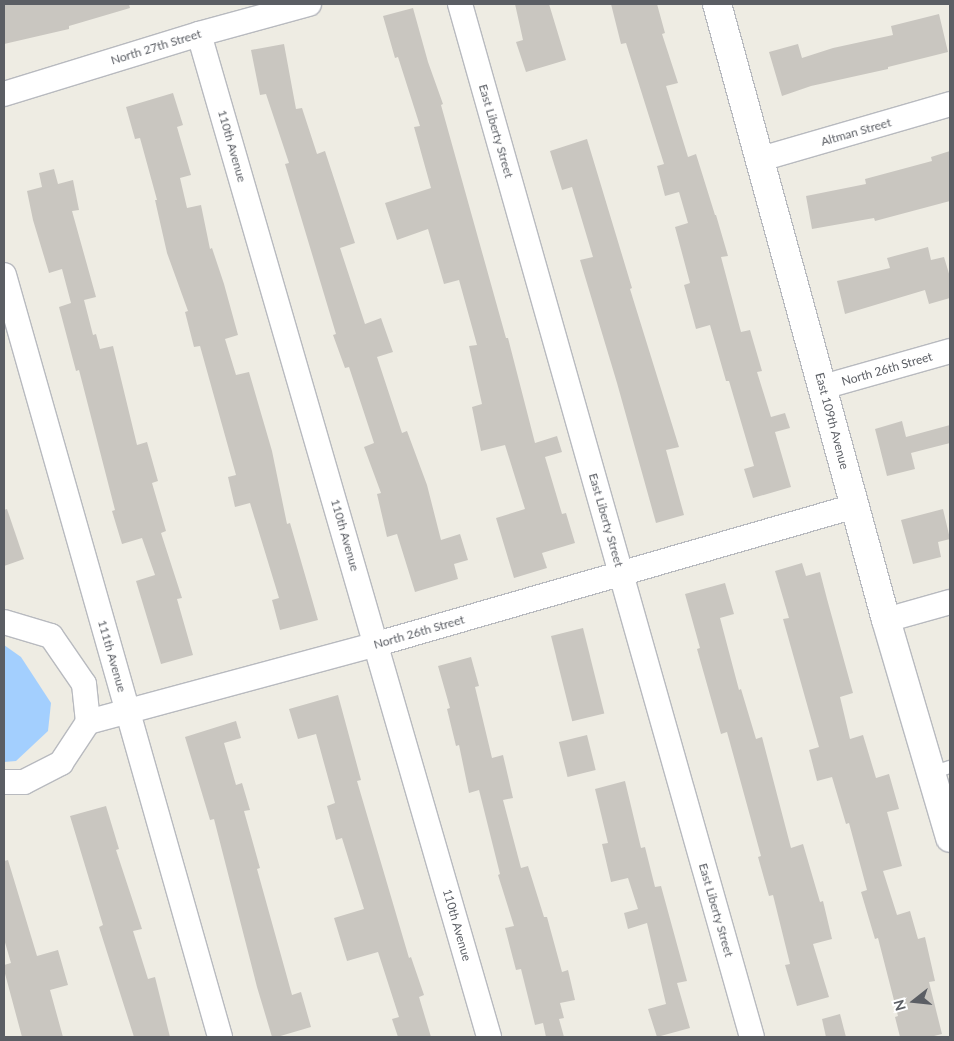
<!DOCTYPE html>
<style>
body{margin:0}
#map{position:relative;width:954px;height:1041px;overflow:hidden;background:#eeece3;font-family:Lato,sans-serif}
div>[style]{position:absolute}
.water>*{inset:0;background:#a3cffe}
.building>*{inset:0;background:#c9c6c0;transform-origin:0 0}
.roads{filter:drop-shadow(1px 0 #b8babf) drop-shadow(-1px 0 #b8babf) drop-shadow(0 1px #b8babf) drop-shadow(0 -1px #b8babf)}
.lane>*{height:12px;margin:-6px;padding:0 6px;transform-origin:6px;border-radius:6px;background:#fff}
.street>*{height:24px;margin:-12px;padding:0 12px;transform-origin:12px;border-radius:12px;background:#fff}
.secondary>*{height:28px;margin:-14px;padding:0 14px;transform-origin:14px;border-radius:14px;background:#fff}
span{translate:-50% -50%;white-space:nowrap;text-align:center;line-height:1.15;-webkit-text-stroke:4.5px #fff;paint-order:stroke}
.street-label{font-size:12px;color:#5b5e64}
.frame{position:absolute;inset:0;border:5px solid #5b5e64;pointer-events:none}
.north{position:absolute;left:889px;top:976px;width:50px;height:50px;-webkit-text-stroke:4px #fff;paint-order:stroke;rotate:254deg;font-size:14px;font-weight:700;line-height:20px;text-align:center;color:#5b5e64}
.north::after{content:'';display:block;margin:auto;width:18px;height:22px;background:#5b5e64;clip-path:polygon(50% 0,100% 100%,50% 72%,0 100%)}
</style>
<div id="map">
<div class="water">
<div style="clip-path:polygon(4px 645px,21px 657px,51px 703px,48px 731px,16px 761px,4px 762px)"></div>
</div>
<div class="building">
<div style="clip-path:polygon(4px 4px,129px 4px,130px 8px,69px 26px,69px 29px,4px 44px)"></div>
<div style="clip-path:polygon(515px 4px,549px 4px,566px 60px,526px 72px,516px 42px,523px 40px)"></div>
<div style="clip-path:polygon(611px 4px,657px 4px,665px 33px,662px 34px,678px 83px,666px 86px,688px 157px,696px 154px,715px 215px,716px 215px,728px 256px,721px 257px,741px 332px,750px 330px,762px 371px,757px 372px,771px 417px,785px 413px,790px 428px,775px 432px,791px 487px,753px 498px,744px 469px,754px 466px,729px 381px,726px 381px,710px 325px,696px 329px,684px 285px,690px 283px,675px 227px,688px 223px,679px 192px,665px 196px,657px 166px,664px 164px,626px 43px,621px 44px)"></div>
<div style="clip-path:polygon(413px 8px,428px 62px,443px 104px,441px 105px,506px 338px,508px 338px,535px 443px,557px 436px,562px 452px,545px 457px,562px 514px,566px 513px,575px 543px,542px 553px,547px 568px,514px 578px,496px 518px,525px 509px,505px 445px,481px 451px,472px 407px,482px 404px,469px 346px,477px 345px,459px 280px,444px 284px,428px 229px,397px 240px,385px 203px,431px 188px,414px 127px,420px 126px,398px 57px,395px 58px,383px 16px)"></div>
<div style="clip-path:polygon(939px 14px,948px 52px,888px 67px,888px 69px,811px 86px,782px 96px,769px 52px,798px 44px,802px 58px,833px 48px,893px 35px,891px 26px)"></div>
<div style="clip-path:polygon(284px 44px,296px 109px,302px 108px,317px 154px,325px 151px,355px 243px,340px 248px,365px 324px,381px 318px,393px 352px,377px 357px,402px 433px,407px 431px,427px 485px,441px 540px,460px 534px,468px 560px,454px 564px,458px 579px,415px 592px,397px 534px,387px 537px,377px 494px,381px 493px,364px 447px,374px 443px,349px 367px,345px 368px,333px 335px,336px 334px,285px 164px,289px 163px,266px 94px,260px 95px,251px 50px)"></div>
<div style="clip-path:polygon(173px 93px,183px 125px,177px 127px,191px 175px,180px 178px,187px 208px,201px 205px,210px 249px,212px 248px,224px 284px,238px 335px,225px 339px,236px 375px,249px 372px,272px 451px,287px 524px,290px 523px,318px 620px,280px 630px,272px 600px,279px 598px,250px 503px,235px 507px,228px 477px,236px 475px,200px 346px,194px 347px,185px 312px,188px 311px,167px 253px,155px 200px,157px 200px,140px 138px,135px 139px,126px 107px)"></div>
<div style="clip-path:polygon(587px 139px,632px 288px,630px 289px,679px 447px,666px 450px,684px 515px,656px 523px,617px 383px,580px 260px,593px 257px,572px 187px,562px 190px,550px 151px)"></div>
<div style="clip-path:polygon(950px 151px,950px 201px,875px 221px,874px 218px,812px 229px,806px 196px,866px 184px,865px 179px,932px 161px,931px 157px)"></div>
<div style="clip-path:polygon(54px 169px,58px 184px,73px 180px,79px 210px,72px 211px,96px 297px,84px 300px,93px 335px,96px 334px,100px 349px,113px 346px,137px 445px,147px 442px,158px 481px,152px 483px,166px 531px,161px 533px,182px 598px,177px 599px,193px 655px,161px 664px,136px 581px,155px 575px,142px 538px,122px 544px,112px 511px,115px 510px,79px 370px,76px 371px,59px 307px,71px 303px,62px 269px,49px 273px,33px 220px,27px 191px,42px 187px,39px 173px)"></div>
<div style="clip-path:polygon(928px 247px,931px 260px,944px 257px,950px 277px,950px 298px,929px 304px,925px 290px,845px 314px,837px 281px,890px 268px,887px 258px)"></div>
<div style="clip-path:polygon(902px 421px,906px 437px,950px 425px,950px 443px,911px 453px,915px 469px,887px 476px,875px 429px)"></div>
<div style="clip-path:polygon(7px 509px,24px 559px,4px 566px,4px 510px)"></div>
<div style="clip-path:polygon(943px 509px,950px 539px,938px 542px,941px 557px,913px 564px,901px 520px)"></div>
<div style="clip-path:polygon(802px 563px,806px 576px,820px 572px,827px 599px,853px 693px,840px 697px,850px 739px,863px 735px,876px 778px,889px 774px,899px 809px,887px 812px,902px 866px,883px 871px,897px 915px,910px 911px,918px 939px,925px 937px,935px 981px,929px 982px,942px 1034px,930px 1037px,900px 1037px,895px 1017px,898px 1016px,878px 938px,875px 939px,861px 892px,867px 890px,849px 823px,846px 824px,832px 777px,817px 781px,809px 750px,819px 747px,783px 619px,789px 618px,775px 571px)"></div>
<div style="clip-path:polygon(725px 583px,734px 614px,720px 618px,739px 690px,741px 689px,756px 739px,762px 737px,791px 848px,803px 844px,820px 902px,823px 901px,832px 939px,813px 944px,829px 997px,797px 1006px,785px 965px,790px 964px,773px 895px,769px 896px,758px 857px,761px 856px,727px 732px,721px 734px,697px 649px,700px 648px,685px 594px)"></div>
<div style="left:583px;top:628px;width:88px;height:33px;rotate:76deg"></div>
<div style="clip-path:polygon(471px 657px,479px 686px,475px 687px,492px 758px,503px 755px,513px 798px,503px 800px,521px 868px,528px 866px,544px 917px,547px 917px,562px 972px,568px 970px,575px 1000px,560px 1003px,564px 1018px,559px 1019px,564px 1037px,546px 1037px,543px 1023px,535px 1025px,521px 969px,516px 970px,505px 928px,514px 926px,498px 875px,500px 874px,479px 790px,469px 793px,459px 745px,456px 746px,447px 709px,450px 708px,438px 666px)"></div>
<div style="clip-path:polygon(338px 695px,361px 780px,357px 781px,409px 958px,411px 957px,424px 995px,419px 997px,431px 1037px,398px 1037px,392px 1019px,399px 1017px,378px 952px,347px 961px,334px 918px,364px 909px,342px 838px,336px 840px,327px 806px,335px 803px,316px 734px,298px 739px,289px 709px)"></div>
<div style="clip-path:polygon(236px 721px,241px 738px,224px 743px,236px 785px,242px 783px,250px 810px,244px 811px,260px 868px,257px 869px,292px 995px,301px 992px,311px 1027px,277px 1037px,272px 1037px,257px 987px,214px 819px,210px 820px,185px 737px)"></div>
<div style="left:587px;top:735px;width:36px;height:29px;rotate:76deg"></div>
<div style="clip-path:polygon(625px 781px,641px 848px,645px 847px,655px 887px,661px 886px,687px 981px,677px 983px,690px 1028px,657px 1037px,648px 1009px,666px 1004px,647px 923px,628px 929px,624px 913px,638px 909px,628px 878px,611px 882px,602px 844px,608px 843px,595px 789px)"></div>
<div style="clip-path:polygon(106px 806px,119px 849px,116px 850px,142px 929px,133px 931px,148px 979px,155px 977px,170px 1037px,134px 1037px,99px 927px,103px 925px,70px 816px)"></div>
<div style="clip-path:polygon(8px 860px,37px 956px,58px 950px,68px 985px,50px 990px,63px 1037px,22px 1037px,4px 970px,4px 965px,11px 963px,4px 939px,4px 861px)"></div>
<div style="clip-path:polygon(840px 1014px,846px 1037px,826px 1037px,822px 1019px)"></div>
</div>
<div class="roads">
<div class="lane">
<div style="left:931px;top:773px;width:20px;rotate:-18deg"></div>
</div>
<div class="street">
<div style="left:460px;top:4px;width:1073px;rotate:74.22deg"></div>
<div style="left:199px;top:34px;width:1044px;rotate:73.87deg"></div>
<div style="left:4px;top:94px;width:204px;rotate:-17.1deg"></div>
<div style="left:199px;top:34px;width:114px;rotate:-15.3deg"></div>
<div style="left:761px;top:159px;width:197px;rotate:-16.2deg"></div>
<div style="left:4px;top:275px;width:792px;rotate:74.17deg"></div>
<div style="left:823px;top:387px;width:132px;rotate:-15.8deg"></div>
<div style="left:886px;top:620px;width:66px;rotate:-15.7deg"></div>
<div style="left:4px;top:622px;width:49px;rotate:16.6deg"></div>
<div style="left:51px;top:636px;width:58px;rotate:55.5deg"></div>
<div style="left:84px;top:684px;width:38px;rotate:84deg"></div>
<div style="left:4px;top:782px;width:20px"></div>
<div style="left:24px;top:782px;width:42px;rotate:-27.2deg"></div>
<div style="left:61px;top:763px;width:49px;rotate:-56.6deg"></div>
<div style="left:88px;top:722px;width:299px;rotate:-15.1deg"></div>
<div style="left:377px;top:644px;width:498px;rotate:-16.1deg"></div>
</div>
<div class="secondary">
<div style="left:717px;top:4px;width:639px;rotate:74.66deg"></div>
<div style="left:886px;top:620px;width:227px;rotate:73.6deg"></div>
</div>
</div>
<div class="street-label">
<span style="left:156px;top:47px;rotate:-17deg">North 27th Street</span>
<span style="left:496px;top:131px;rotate:74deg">East Liberty Street</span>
<span style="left:856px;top:132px;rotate:-16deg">Altman Street</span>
<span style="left:232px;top:146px;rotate:74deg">110th Avenue</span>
<span style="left:887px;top:369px;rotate:-16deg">North 26th Street</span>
<span style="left:832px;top:421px;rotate:75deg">East 109th Avenue</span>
<span style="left:606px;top:520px;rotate:74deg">East Liberty Street</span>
<span style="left:345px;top:535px;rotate:74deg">110th Avenue</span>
<span style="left:419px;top:632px;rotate:-16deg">North 26th Street</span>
<span style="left:112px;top:656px;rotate:74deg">111th Avenue</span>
<span style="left:716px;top:910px;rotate:74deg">East Liberty Street</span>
<span style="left:457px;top:925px;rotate:74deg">110th Avenue</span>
</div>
<div class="frame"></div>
<div class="north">N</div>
</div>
